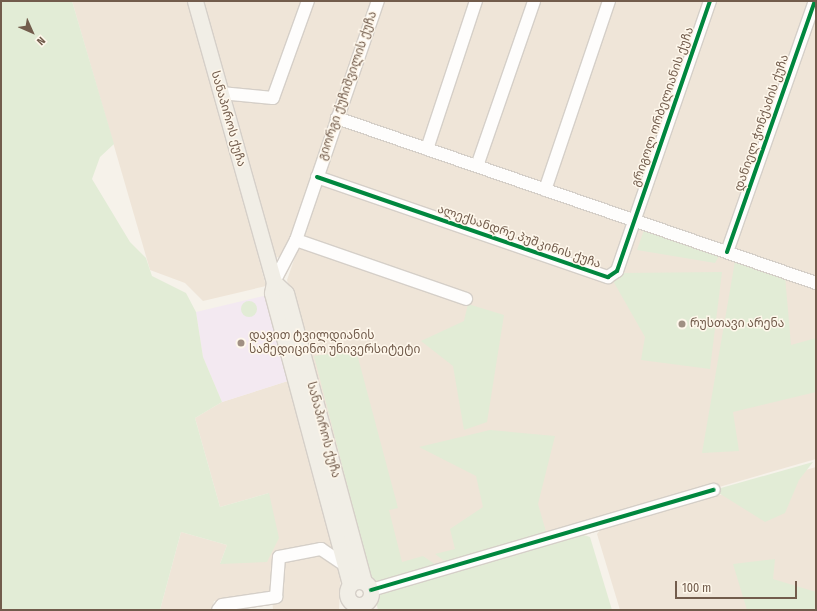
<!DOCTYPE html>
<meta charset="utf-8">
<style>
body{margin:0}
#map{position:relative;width:817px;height:611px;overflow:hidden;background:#f6f2ea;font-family:"Fira Sans Condensed","Noto Sans Georgian",sans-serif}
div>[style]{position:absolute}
.residential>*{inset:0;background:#efe5d8}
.education>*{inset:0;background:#f3e9f1}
.green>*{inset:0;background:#e2ecd6}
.round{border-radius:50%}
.roads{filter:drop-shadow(1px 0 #d5cfc8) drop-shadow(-1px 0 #d5cfc8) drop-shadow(0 1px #d5cfc8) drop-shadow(0 -1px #d5cfc8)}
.minor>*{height:12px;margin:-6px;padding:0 6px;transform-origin:6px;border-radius:6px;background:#fefdfc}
.major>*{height:15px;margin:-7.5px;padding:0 7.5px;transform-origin:7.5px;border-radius:7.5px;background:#f1eee6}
.major>.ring{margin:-7.5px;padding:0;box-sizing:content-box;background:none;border:15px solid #f1eee6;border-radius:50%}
.cycleway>*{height:4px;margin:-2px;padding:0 2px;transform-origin:2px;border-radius:2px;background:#00873e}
.dots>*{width:11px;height:11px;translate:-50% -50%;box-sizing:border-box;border:2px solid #fef7eb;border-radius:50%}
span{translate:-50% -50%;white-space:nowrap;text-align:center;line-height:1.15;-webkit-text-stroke:3px #fef7eb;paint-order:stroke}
.street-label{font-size:12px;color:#725c4c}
.poi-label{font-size:12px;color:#725c4c}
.left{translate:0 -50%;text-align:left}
.frame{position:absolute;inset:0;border:2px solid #725c4c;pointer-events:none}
.north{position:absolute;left:12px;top:12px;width:40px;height:40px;-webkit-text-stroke:3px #fef7eb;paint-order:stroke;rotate:135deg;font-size:11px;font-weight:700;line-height:16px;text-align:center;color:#725c4c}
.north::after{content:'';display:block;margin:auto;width:14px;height:18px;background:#725c4c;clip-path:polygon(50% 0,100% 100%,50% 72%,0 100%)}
.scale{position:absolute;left:675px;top:581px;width:122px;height:18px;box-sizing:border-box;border:2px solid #725c4c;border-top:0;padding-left:5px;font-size:12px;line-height:14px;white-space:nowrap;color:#725c4c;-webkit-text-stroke:3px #fef7eb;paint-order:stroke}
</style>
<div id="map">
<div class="residential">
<div style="clip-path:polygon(72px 1px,190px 1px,266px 286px,203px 301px,185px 283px,150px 270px)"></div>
<div style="clip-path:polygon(204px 1px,306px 1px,270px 95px,226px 87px)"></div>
<div style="clip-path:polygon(311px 1px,372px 1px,284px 256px,274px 258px,231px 95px,275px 102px)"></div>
<div style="clip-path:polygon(383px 1px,816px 1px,816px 279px,351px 118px,345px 112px)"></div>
<div style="clip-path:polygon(348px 125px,816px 288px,816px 459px,377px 586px,369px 581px,287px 280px,340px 128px)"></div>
<div style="clip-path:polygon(291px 380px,341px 573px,339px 610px,273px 610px,272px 596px,214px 601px,212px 610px,160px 610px,181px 532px,227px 545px,220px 564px,269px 493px,220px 507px,195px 418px,222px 402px)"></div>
<div style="clip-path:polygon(816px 467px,816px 610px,620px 610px,597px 534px,600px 530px)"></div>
</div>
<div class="education">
<div style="clip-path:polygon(268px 295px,291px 380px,222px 402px,203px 357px,196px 312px)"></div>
</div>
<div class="green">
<div style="clip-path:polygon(1px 1px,72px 1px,114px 144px,100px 157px,92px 179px,130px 242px,146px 258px,152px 276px,186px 293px,196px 312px,203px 357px,222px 402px,195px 418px,220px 507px,269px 493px,279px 538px,267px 562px,220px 564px,227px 545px,181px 532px,160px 610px,1px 610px)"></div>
<div style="clip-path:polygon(644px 230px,719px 256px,715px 263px,637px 250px)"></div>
<div style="clip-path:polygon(735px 261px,785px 276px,791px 345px,816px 338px,816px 392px,733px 412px,739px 451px,702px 453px)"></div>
<div style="clip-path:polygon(722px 272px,710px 369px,641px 360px,645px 337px,612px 279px,620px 273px)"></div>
<div class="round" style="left:241px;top:301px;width:16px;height:16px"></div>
<div style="clip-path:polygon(468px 304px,504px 315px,487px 422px,464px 430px,453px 366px,421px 341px,464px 321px)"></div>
<div style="clip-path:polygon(356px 350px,398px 508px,389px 510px,402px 562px,423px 556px,439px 567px,373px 585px,314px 356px)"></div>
<div style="clip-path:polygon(490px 430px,555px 436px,538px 504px,547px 535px,447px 563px,435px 554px,455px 549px,450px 529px,483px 507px,476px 476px,419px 447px)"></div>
<div style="clip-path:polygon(813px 462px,799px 480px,785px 513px,765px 522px,714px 490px)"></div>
<div style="clip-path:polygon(584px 535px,590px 537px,612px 610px,378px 610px,375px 598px,378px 595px)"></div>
<div style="clip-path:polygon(775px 559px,773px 579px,816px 592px,816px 610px,747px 610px,733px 564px)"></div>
</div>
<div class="roads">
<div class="minor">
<div style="left:221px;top:93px;width:52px;rotate:5.5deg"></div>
<div style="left:273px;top:98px;width:103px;rotate:-70.2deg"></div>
<div style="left:337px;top:118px;width:507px;rotate:19.01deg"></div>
<div style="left:427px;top:149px;width:156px;rotate:-71.7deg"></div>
<div style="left:477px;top:166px;width:175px;rotate:-70.9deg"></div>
<div style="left:317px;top:177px;width:308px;rotate:19deg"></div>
<div style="left:608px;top:277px;width:11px;rotate:-34deg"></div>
<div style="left:617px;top:271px;width:286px;rotate:-71deg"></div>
<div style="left:545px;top:190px;width:200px;rotate:-71.3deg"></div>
<div style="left:296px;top:240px;width:180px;rotate:19.1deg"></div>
<div style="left:727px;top:252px;width:266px;rotate:-70.7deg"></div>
<div style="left:274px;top:282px;width:47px;rotate:-62.4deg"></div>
<div style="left:296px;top:240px;width:253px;rotate:-71.1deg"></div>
<div style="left:371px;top:590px;width:357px;rotate:-16.3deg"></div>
<div style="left:218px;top:610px;width:6px;rotate:-51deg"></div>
<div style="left:222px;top:605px;width:55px;rotate:-8.4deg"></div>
<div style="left:276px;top:597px;width:40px;rotate:-85.7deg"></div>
<div style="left:279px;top:557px;width:43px;rotate:-10.8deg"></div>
<div style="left:321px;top:549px;width:30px;rotate:34deg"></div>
</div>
<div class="major">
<div style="left:195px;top:1px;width:292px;rotate:74.3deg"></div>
<div style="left:274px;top:282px;width:11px;rotate:100deg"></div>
<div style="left:272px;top:293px;width:302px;rotate:75deg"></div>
<div style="left:274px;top:282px;width:16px;rotate:43deg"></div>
<div style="left:286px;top:293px;width:299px;rotate:74.9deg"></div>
<div class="ring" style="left:347px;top:581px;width:9px;height:9px"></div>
</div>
</div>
<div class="cycleway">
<div style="left:317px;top:177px;width:308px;rotate:19deg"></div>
<div style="left:608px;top:277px;width:11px;rotate:-34deg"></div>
<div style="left:617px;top:271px;width:286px;rotate:-71deg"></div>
<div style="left:727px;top:252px;width:266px;rotate:-70.7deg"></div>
<div style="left:371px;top:590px;width:357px;rotate:-16.3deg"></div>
</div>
<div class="dots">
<div style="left:682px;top:324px;background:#a09083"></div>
<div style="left:241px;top:343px;background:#a09083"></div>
</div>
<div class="street-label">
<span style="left:348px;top:86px;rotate:-71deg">გიორგი ქუჩიშვილის ქუჩა</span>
<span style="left:663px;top:107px;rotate:-71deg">გრიგოლ ორბელიანის ქუჩა</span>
<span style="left:228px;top:119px;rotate:74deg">სანაპიროს ქუჩა</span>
<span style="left:762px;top:123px;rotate:-71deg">დანიელ ჭონქაძის ქუჩა</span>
<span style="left:519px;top:237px;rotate:19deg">ალექსანდრე პუშკინის ქუჩა</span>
<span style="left:323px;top:430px;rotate:75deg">სანაპიროს ქუჩა</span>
</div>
<div class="poi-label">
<span class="left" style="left:690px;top:324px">რუსთავი არენა</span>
<span class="left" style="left:249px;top:343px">დავით ტვილდიანის<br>სამედიცინო უნივერსიტეტი</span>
</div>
<div class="frame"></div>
<div class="north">N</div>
<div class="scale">100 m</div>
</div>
